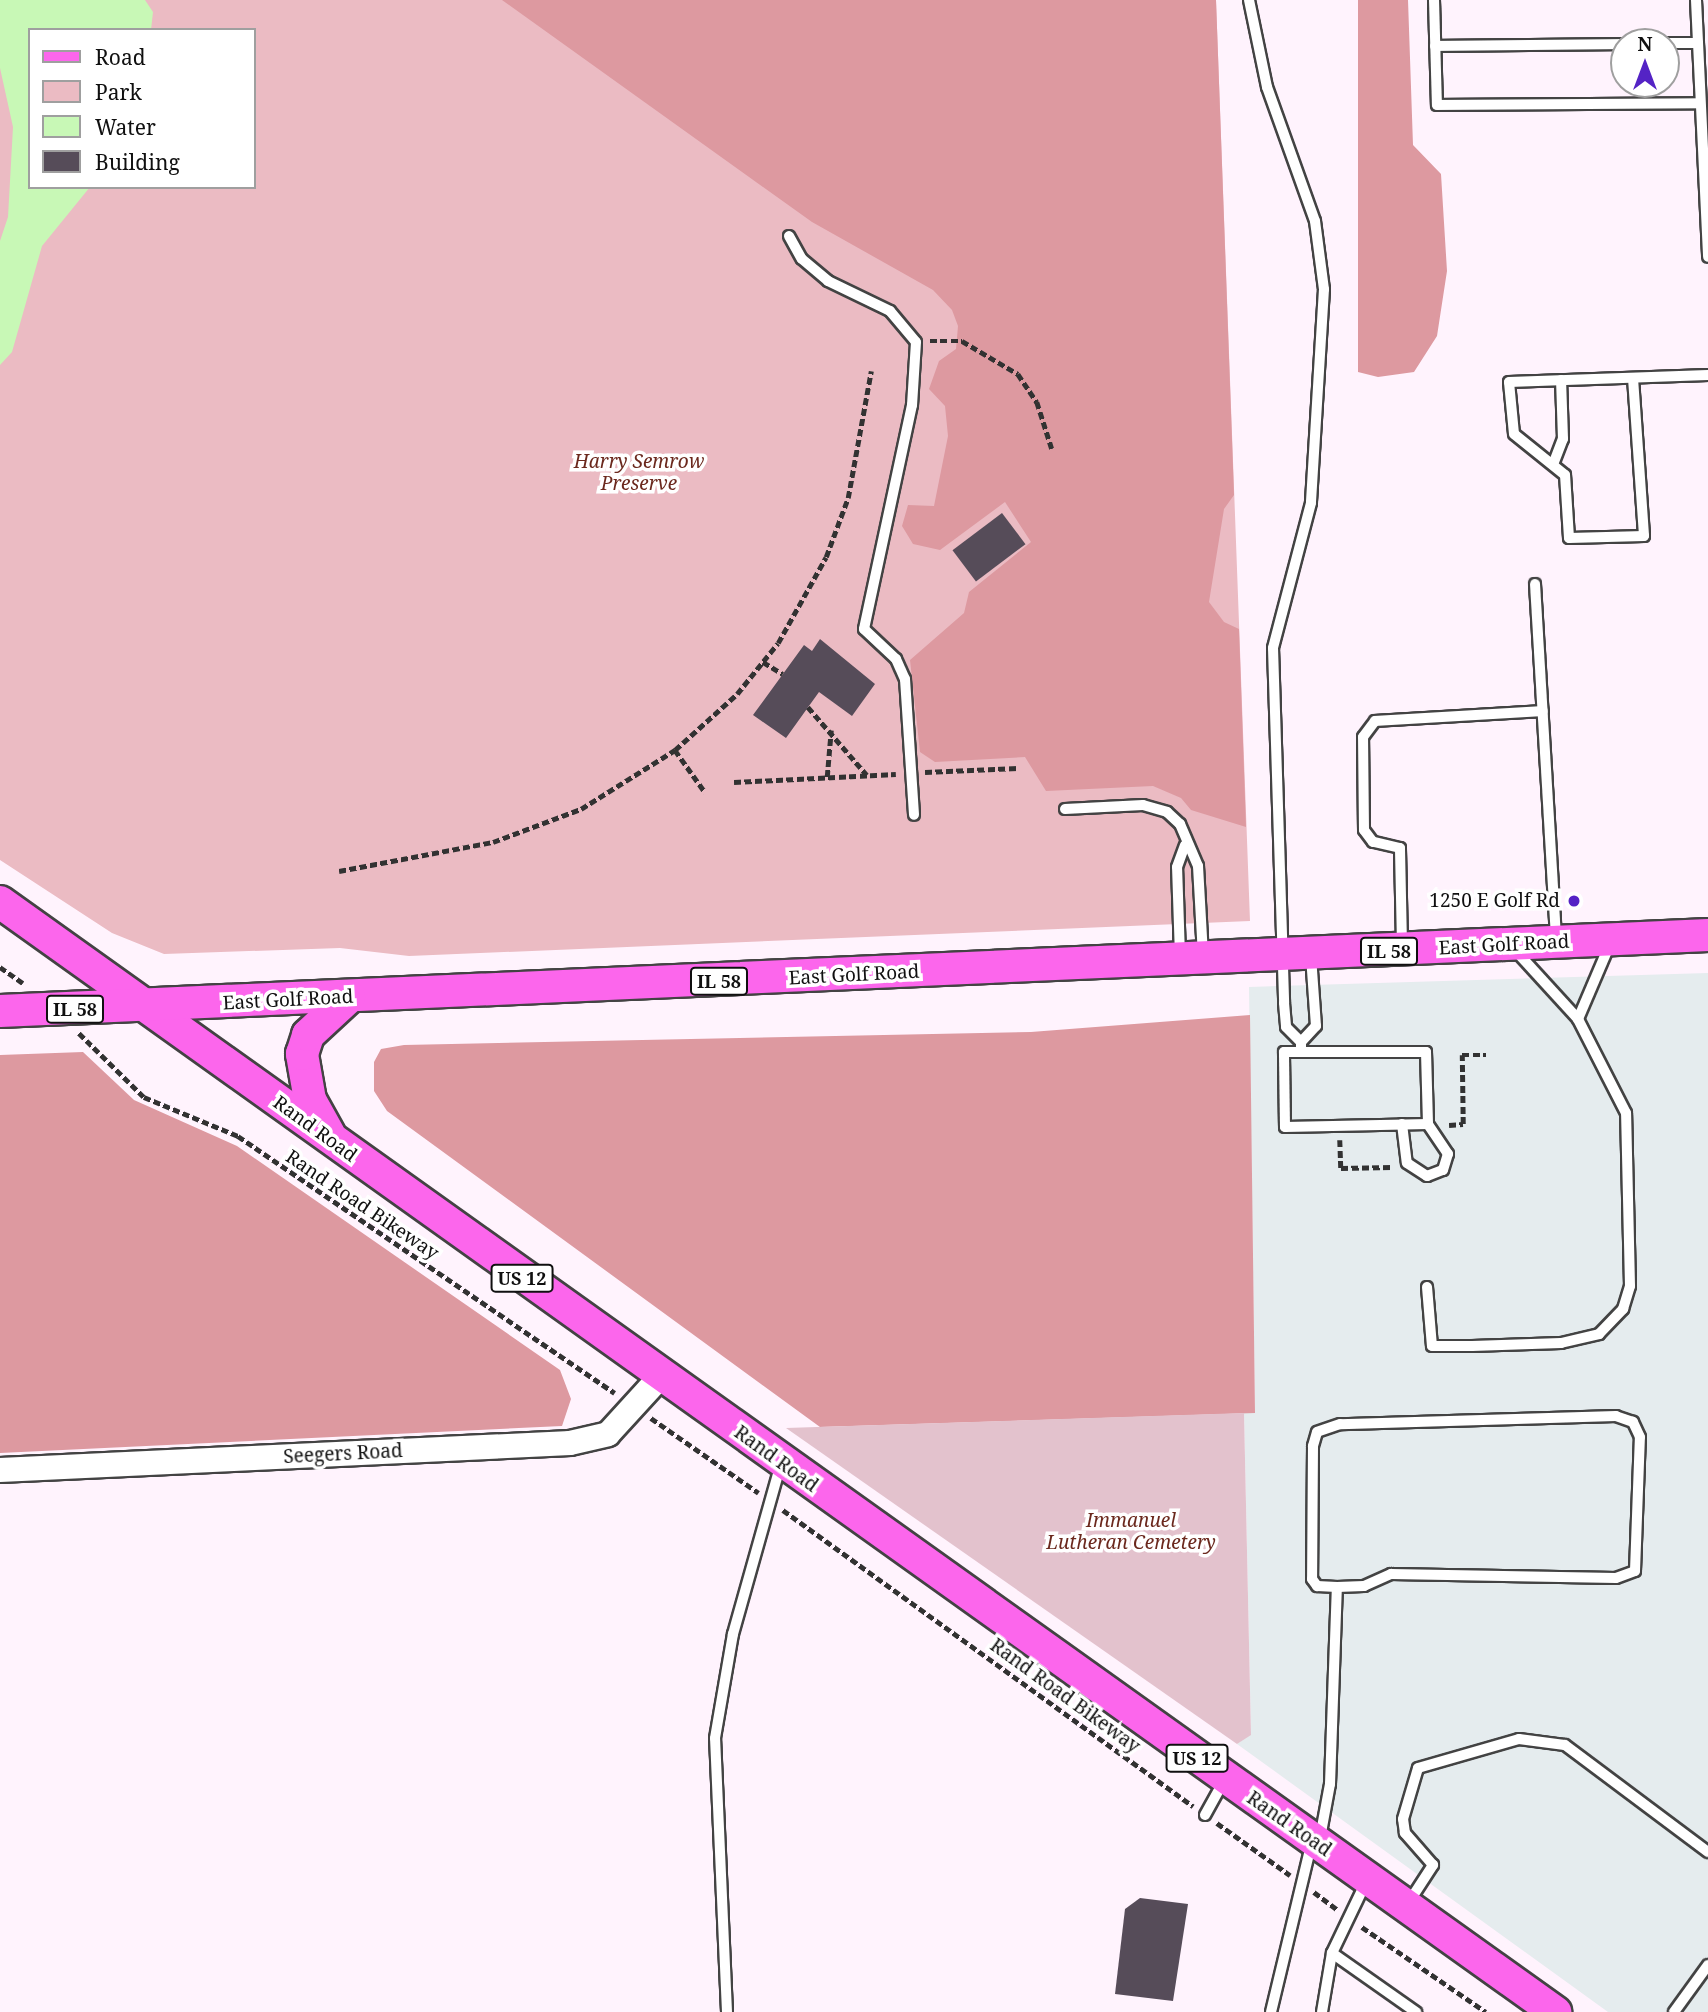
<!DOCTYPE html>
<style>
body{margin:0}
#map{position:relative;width:1708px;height:2012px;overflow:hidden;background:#fff3fd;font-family:"Noto Serif",serif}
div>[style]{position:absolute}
.industrial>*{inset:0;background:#e5ecee}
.green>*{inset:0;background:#ebbbc3}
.forest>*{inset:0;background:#dd99a0}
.cemetery>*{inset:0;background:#e3c2cd}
.water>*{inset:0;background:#c8f8b6}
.building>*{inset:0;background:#564c59;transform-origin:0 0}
.path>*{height:4.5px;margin-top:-2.25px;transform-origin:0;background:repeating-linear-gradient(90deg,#323232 0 7px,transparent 0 10.5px)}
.roads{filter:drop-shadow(2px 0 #434343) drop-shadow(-2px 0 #434343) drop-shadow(0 2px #434343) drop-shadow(0 -2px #434343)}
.service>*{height:10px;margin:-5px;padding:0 5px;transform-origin:5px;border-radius:5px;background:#fff}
.tertiary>*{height:24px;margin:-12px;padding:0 12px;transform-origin:12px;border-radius:12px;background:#fff}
.primary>*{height:32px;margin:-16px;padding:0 16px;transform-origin:16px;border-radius:16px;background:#fc66ec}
.dots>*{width:19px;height:19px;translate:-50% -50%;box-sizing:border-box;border:4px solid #fff;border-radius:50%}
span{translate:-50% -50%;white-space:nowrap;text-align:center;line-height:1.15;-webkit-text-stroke:7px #fff;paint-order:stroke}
.shield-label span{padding:2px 5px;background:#fff;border:2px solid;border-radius:5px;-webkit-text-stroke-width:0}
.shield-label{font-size:18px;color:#101010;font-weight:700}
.park-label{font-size:19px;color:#6b281d;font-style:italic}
.poi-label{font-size:19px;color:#101010}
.right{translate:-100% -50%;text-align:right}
.street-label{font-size:19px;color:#101010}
.legend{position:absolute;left:28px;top:28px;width:228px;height:161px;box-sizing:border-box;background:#fff;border:2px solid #9f9f9f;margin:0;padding:9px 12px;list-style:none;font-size:21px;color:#101010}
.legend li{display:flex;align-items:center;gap:14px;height:35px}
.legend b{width:35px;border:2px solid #9f9f9f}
.north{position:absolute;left:1610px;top:28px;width:70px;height:70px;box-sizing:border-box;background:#fff;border:2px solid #9f9f9f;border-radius:50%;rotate:0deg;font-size:19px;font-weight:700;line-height:28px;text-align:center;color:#101010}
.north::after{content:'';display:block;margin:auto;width:24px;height:32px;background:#5423c5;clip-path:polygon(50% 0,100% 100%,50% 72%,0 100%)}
</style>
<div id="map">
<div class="industrial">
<div style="clip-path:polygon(1708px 973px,1708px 2012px,1608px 2012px,1237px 1744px,1251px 1734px,1244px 1413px,1255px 1412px,1249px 987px)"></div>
</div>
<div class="green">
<div style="clip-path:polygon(evenodd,0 0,1216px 0,1250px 921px,409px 956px,340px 948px,164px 954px,112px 933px,0 860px,0 0,30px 30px,254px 30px,254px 187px,30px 187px,30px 30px)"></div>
</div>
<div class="forest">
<div style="clip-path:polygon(502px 0,1216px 0,1234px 495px,1224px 509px,1209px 602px,1224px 622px,1239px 629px,1246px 827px,1191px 810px,1181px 798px,1153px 786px,1046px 791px,1025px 757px,935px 762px,920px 752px,910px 660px,964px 613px,969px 592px,1031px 542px,1005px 502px,940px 550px,913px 544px,902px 526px,908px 505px,934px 506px,948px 436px,945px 406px,929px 389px,939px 361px,956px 349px,958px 326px,952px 310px,933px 290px,812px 222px)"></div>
<div style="clip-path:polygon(1358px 0,1408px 0,1413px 145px,1441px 174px,1447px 271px,1437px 336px,1414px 372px,1378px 377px,1358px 372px)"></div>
<div style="clip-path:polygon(1250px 1015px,1255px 1413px,820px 1427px,387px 1111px,374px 1091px,374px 1062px,381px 1049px,404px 1045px,1031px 1032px)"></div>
<div style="clip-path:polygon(83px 1052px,134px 1100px,237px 1146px,560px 1370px,571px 1399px,562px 1426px,0 1453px,0 1055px)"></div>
</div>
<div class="cemetery">
<div style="clip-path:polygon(1244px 1413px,1251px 1735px,1237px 1744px,786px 1428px)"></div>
</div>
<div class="water">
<div style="clip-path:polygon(0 0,145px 0,153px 12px,151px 30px,30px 30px,30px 187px,90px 187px,42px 246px,12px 352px,0 365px,0 241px,8px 217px,13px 127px,0 68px)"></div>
</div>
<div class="building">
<div style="left:1002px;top:513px;width:39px;height:62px;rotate:53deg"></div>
<div style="clip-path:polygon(820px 639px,875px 684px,852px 716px,819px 692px,786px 738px,753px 715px,804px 645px,812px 651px)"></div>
<div style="clip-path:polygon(1140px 1898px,1188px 1904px,1173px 2001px,1115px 1994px,1125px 1909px)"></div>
</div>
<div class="path">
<div style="left:930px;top:341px;width:32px"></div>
<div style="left:962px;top:341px;width:65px;rotate:30.5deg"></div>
<div style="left:1018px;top:374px;width:34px;rotate:56deg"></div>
<div style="left:1037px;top:402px;width:49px;rotate:72.3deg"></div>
<div style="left:763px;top:662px;width:23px;rotate:31deg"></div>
<div style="left:808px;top:707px;width:90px;rotate:49.1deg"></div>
<div style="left:675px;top:750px;width:52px;rotate:54.5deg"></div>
<div style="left:925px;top:772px;width:94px;rotate:-2.4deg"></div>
<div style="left:827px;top:777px;width:47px;rotate:-85.1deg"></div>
<div style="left:734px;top:782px;width:162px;rotate:-2.8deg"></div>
<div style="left:339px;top:871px;width:157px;rotate:-10.7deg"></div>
<div style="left:493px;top:842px;width:94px;rotate:-20.6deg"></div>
<div style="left:581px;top:809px;width:111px;rotate:-32.1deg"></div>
<div style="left:675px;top:750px;width:84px;rotate:-42.1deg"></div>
<div style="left:737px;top:694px;width:65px;rotate:-51.2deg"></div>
<div style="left:778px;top:643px;width:98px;rotate:-60.8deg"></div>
<div style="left:826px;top:557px;width:63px;rotate:-69.6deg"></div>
<div style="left:848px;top:498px;width:129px;rotate:-79.7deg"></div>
<div style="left:0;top:967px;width:28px;rotate:35deg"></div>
<div style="left:79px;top:1033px;width:91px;rotate:44.6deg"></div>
<div style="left:144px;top:1097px;width:102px;rotate:22.5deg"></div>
<div style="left:238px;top:1136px;width:456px;rotate:34.3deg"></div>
<div style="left:1449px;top:1125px;width:14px;rotate:-4deg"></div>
<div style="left:1463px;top:1124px;width:69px;rotate:-90.8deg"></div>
<div style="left:1462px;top:1055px;width:24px"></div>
<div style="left:1340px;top:1140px;width:28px;rotate:88deg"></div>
<div style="left:1341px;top:1168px;width:51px;rotate:-1.1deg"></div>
<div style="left:651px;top:1418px;width:131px;rotate:34.8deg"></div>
<div style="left:783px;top:1510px;width:506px;rotate:35.83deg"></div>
<div style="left:1217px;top:1823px;width:90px;rotate:35.5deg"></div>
<div style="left:1314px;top:1892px;width:30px;rotate:37deg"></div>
<div style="left:1362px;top:1927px;width:150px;rotate:34.4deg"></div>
</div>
<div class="roads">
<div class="service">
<div style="left:1249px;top:0;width:89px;rotate:78.3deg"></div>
<div style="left:1267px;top:87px;width:142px;rotate:70.3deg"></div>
<div style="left:1315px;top:221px;width:69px;rotate:82.5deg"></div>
<div style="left:1324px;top:289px;width:214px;rotate:93.5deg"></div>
<div style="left:1311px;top:503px;width:150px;rotate:104.7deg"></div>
<div style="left:1273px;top:648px;width:355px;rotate:88.2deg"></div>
<div style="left:1284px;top:1003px;width:24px;rotate:85deg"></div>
<div style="left:1286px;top:1027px;width:21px;rotate:45deg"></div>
<div style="left:1301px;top:1042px;width:10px;rotate:90deg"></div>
<div style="left:1434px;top:0;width:105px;rotate:88.4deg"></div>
<div style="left:1437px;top:105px;width:263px;rotate:-0.4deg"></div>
<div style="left:1696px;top:0;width:257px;rotate:87.3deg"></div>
<div style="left:1666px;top:43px;width:32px"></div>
<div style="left:1435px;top:46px;width:189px;rotate:-0.6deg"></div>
<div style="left:789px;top:236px;width:26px;rotate:61deg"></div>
<div style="left:802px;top:259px;width:34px;rotate:40deg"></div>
<div style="left:828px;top:281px;width:69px;rotate:25.8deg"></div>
<div style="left:890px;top:311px;width:40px;rotate:50deg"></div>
<div style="left:916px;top:342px;width:63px;rotate:93.6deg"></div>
<div style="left:912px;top:405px;width:229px;rotate:102.1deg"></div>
<div style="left:864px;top:629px;width:44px;rotate:43.2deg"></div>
<div style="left:896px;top:659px;width:22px;rotate:66deg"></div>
<div style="left:905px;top:679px;width:136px;rotate:86.2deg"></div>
<div style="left:1633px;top:378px;width:158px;rotate:86deg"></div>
<div style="left:1644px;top:536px;width:75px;rotate:178.5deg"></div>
<div style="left:1569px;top:538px;width:63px;rotate:-93.6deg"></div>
<div style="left:1565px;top:475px;width:65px;rotate:-141.2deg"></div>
<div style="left:1514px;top:434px;width:52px;rotate:-95.5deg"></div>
<div style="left:1509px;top:382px;width:199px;rotate:-2deg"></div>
<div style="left:1554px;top:462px;width:25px;rotate:-69deg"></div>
<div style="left:1563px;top:439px;width:59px;rotate:-91.9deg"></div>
<div style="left:1535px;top:584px;width:356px;rotate:86.6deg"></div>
<div style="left:1065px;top:809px;width:78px;rotate:-2.9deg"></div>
<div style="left:1143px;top:805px;width:25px;rotate:16deg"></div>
<div style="left:1167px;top:812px;width:18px;rotate:43deg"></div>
<div style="left:1180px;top:824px;width:46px;rotate:66.8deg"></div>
<div style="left:1198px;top:866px;width:89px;rotate:86.8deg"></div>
<div style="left:1402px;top:945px;width:97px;rotate:-91.2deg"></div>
<div style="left:1400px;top:848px;width:28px;rotate:-167deg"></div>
<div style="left:1373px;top:842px;width:15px;rotate:-127deg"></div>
<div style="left:1364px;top:830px;width:93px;rotate:-90.6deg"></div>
<div style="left:1363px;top:737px;width:20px;rotate:-53deg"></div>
<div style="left:1375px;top:721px;width:168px;rotate:-3.4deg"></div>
<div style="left:1180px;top:956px;width:89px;rotate:-91.9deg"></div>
<div style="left:1177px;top:867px;width:23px;rotate:-70deg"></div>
<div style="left:1578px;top:1019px;width:82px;rotate:-66.9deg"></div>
<div style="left:1301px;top:1042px;width:22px;rotate:-47deg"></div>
<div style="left:1316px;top:1026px;width:69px;rotate:-94.1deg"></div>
<div style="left:1284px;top:1052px;width:142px"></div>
<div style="left:1426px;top:1052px;width:72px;rotate:88.4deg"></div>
<div style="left:1428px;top:1124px;width:143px;rotate:178.8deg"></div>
<div style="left:1285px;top:1127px;width:75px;rotate:-90.8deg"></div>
<div style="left:1402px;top:1124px;width:39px;rotate:83deg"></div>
<div style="left:1407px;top:1163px;width:24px;rotate:33deg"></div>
<div style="left:1427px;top:1176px;width:17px;rotate:-21deg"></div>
<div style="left:1443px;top:1170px;width:17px;rotate:-73deg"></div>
<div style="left:1448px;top:1154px;width:36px;rotate:-124deg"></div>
<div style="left:1427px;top:1287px;width:59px;rotate:85.2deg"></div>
<div style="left:1432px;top:1346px;width:40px"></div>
<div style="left:1472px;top:1346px;width:89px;rotate:-1.9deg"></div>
<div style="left:1561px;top:1343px;width:39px;rotate:-13deg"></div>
<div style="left:1599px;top:1334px;width:35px;rotate:-46deg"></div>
<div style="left:1623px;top:1309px;width:24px;rotate:-73deg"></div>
<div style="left:1630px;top:1286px;width:173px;rotate:-91.3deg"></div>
<div style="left:1626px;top:1113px;width:106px;rotate:-117.1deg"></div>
<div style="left:1578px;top:1019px;width:93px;rotate:-132.4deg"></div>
<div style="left:1205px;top:1815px;width:39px;rotate:-61deg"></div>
<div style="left:1320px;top:1838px;width:55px;rotate:-79.5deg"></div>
<div style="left:1330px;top:1784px;width:197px;rotate:-88deg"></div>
<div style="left:1337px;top:1587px;width:27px;rotate:-2deg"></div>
<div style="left:1364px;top:1586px;width:30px;rotate:-24deg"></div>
<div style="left:1391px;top:1574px;width:225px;rotate:1deg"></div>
<div style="left:1616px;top:1578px;width:20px;rotate:-20deg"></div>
<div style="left:1635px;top:1571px;width:134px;rotate:-87.9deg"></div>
<div style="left:1640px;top:1437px;width:17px;rotate:-115deg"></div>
<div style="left:1633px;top:1422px;width:18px;rotate:-161deg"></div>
<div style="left:1616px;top:1416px;width:276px;rotate:178.3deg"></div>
<div style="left:1340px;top:1424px;width:24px;rotate:161deg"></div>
<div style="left:1317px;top:1432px;width:15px;rotate:106deg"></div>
<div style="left:1313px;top:1446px;width:133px;rotate:90.4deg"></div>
<div style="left:1312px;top:1579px;width:9px;rotate:54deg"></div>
<div style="left:1317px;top:1586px;width:20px;rotate:3deg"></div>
<div style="left:1407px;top:1905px;width:48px;rotate:-57deg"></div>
<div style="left:1433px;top:1865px;width:43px;rotate:-131.2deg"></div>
<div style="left:1405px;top:1833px;width:14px;rotate:-98deg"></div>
<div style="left:1403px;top:1819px;width:53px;rotate:-73.6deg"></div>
<div style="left:1418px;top:1768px;width:105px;rotate:-16deg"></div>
<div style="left:1519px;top:1739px;width:46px;rotate:7.4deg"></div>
<div style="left:1565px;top:1745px;width:179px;rotate:36.8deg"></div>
<div style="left:1332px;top:1953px;width:103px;rotate:35.1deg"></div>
<div style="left:727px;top:2012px;width:274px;rotate:-92.5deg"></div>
<div style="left:715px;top:1738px;width:106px;rotate:-80.2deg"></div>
<div style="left:733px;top:1634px;width:178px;rotate:-74.3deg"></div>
<div style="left:1271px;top:2012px;width:176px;rotate:-76.5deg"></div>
<div style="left:1322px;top:2012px;width:60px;rotate:-80.4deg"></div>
<div style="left:1332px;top:1953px;width:79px;rotate:-64.4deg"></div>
<div style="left:1674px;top:2012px;width:58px;rotate:-54.1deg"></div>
</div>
<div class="tertiary">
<div style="left:0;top:1470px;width:571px;rotate:-2.71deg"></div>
<div style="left:570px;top:1443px;width:39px;rotate:-13deg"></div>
<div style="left:608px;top:1434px;width:77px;rotate:-47.6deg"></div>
</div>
<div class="primary">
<div style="left:0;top:902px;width:1911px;rotate:35.52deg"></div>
<div style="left:0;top:1011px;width:1710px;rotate:-2.55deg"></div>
<div style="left:329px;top:1134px;width:39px;rotate:-119deg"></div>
<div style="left:310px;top:1100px;width:47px;rotate:-99.9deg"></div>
<div style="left:302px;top:1054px;width:20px;rotate:-72deg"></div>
<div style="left:308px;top:1035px;width:56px;rotate:-42.8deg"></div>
</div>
</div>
<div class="dots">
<div style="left:1574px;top:901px;background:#5423c5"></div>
</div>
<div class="shield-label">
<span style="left:1389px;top:951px">IL 58</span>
<span style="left:719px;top:981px">IL 58</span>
<span style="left:75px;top:1009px">IL 58</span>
<span style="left:522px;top:1278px">US 12</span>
<span style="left:1197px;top:1758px">US 12</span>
</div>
<div class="park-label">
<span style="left:639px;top:473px">Harry Semrow<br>Preserve</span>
<span style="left:1131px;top:1532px">Immanuel<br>Lutheran Cemetery</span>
</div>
<div class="poi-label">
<span class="right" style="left:1560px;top:901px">1250 E Golf Rd</span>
</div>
<div class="street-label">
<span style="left:1504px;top:945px;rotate:-3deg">East Golf Road</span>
<span style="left:854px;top:975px;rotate:-3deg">East Golf Road</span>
<span style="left:288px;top:1000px;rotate:-3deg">East Golf Road</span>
<span style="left:315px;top:1129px;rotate:36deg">Rand Road</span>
<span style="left:362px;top:1205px;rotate:34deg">Rand Road Bikeway</span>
<span style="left:343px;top:1454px;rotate:-3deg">Seegers Road</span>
<span style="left:776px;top:1459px;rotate:36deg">Rand Road</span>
<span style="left:1065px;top:1696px;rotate:36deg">Rand Road Bikeway</span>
<span style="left:1289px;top:1824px;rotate:35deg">Rand Road</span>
</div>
<ul class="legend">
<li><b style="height:9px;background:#fc66ec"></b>Road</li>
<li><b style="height:19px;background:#ebbbc3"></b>Park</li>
<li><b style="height:19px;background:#c8f8b6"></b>Water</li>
<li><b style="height:19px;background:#564c59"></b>Building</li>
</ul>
<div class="north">N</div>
</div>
